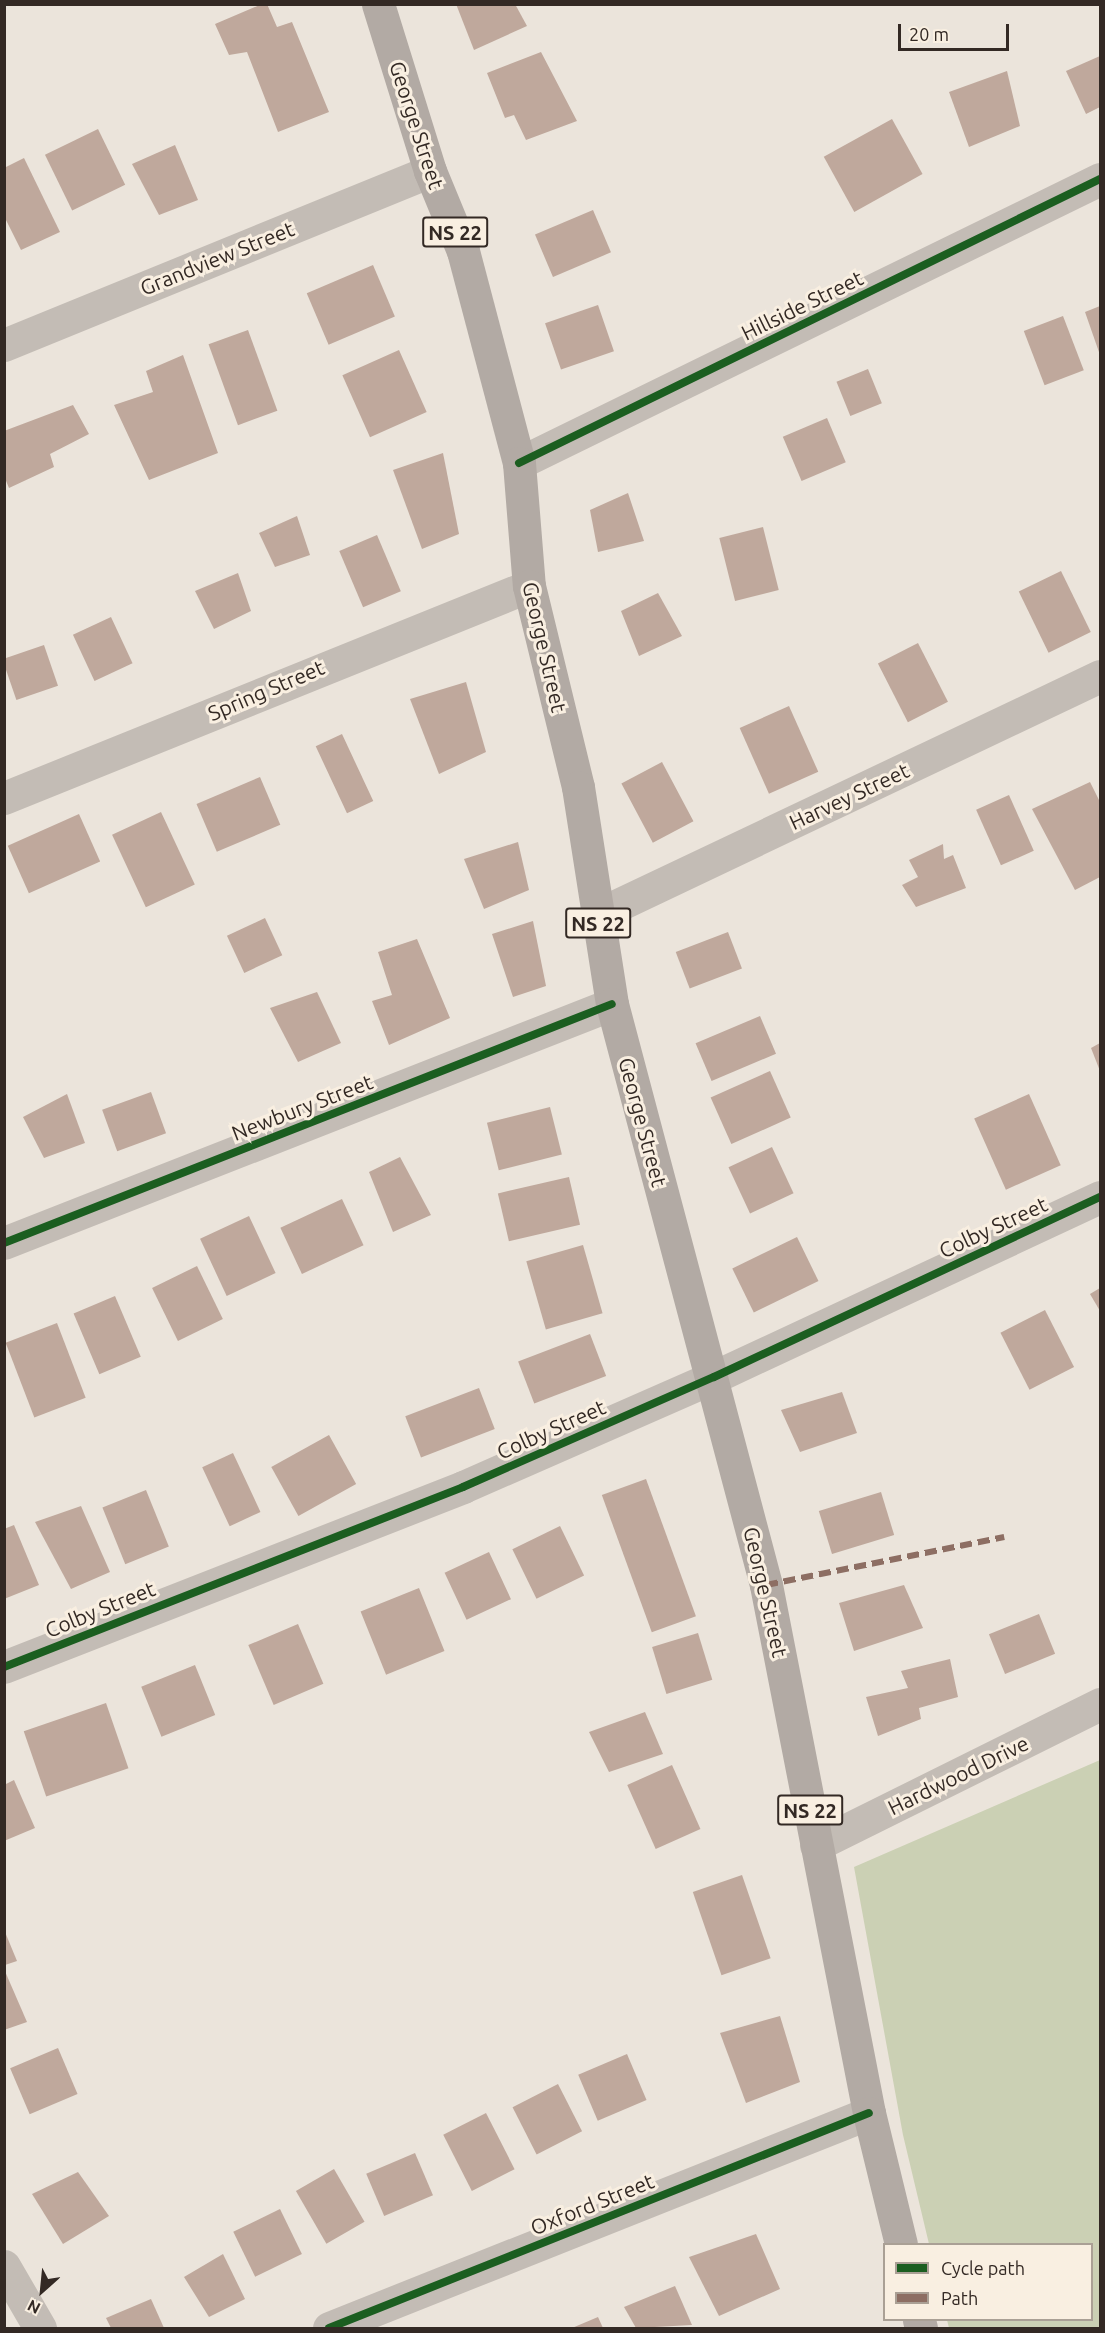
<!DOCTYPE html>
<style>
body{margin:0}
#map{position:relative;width:1105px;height:2333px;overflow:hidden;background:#ebe4db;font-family:Ubuntu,sans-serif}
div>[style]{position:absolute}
.green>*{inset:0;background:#cbd0b4}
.building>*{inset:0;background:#bfa89c;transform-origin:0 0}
.minor>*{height:33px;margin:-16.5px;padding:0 16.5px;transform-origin:16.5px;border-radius:16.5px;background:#c3bcb5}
.primary>*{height:33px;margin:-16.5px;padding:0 16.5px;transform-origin:16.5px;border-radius:16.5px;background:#b2aaa4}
.quiet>*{height:6px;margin-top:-3px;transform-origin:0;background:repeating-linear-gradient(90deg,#8d6e63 0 12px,transparent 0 18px)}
.cycleway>*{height:8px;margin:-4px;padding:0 4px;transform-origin:4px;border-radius:4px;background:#1b5e20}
span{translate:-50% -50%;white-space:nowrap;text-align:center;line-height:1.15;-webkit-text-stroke:6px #f9efe1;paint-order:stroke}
.shield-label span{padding:2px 4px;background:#f9efe1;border:2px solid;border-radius:4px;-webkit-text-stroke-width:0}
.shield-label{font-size:20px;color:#332924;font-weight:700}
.street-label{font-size:21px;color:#332924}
.frame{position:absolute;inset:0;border:6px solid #332924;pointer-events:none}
.legend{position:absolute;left:883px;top:2243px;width:210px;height:78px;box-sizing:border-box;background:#f9efe1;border:2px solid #aaa095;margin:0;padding:8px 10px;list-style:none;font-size:18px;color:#332924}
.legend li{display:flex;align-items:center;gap:12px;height:30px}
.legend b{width:30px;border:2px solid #aaa095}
.north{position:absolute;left:12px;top:2261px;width:60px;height:60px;-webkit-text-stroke:4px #f9efe1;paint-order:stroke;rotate:207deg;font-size:16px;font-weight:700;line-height:24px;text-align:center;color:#332924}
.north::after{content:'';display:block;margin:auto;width:21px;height:27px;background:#332924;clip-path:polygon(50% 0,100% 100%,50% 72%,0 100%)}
.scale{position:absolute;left:898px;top:24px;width:111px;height:27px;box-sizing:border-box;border:3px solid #332924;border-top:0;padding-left:8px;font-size:18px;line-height:21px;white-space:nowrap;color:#332924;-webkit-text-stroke:4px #f9efe1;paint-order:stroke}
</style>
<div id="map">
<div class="green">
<div style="clip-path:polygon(1100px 1760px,1100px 2328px,949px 2328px,947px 2320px,1092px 2320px,1092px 2244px,929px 2244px,903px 2135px,854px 1867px)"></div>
</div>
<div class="building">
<div style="clip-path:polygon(262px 4px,267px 4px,277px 27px,292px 22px,329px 112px,278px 132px,247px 52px,229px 55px,215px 24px)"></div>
<div style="clip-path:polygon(456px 4px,515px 4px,527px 26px,474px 50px)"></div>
<div style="clip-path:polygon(541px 52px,577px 121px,526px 140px,514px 115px,505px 118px,487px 73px)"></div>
<div style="clip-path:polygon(1100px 56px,1100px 107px,1086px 114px,1066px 71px)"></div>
<div style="clip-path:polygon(1007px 71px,1020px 126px,969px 147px,949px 92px)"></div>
<div style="left:892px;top:119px;width:63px;height:78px;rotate:61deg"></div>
<div style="left:98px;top:129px;width:62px;height:59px;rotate:64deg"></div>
<div style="clip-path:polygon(175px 145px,198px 200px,159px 215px,132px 164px)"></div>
<div style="clip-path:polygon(24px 158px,60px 232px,21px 250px,4px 216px,4px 168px)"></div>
<div style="left:593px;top:210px;width:46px;height:63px;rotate:67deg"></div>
<div style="left:373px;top:265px;width:56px;height:72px;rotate:67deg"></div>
<div style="left:598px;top:305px;width:49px;height:56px;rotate:71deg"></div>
<div style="clip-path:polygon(1100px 306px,1100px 355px,1085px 312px)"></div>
<div style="left:1063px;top:316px;width:58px;height:42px;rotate:69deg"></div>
<div style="left:248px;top:330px;width:86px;height:42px;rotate:70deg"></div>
<div style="left:399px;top:350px;width:68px;height:62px;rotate:66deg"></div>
<div style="clip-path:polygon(183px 355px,218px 453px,149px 480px,114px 405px,153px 392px,146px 371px)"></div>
<div style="left:868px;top:369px;width:37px;height:34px;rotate:68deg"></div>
<div style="clip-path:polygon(73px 405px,89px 434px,50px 454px,54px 467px,9px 488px,4px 476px,4px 431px)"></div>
<div style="left:827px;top:418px;width:48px;height:48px;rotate:67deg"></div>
<div style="clip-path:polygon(443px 453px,459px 534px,422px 549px,393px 470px)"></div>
<div style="clip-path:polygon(628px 493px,644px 541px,598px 552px,590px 510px)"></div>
<div style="clip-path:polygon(297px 516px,310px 555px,275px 567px,259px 533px)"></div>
<div style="left:763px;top:527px;width:65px;height:45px;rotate:76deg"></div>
<div style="left:377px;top:535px;width:61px;height:41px;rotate:67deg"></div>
<div style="left:1061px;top:571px;width:68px;height:47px;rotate:64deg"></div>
<div style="clip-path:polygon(238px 573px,251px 611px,214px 629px,195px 591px)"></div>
<div style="clip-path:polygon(658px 593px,682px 636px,639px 656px,621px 611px)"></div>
<div style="left:111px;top:617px;width:51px;height:42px;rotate:65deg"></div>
<div style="left:918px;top:643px;width:66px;height:45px;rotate:63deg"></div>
<div style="left:44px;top:645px;width:43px;height:44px;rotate:71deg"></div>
<div style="clip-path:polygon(466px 682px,486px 752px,439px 774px,410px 699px)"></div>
<div style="left:789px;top:706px;width:72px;height:54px;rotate:66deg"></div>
<div style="left:342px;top:734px;width:74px;height:29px;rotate:65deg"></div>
<div style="left:662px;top:762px;width:67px;height:46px;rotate:62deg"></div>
<div style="left:260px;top:777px;width:52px;height:69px;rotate:67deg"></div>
<div style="clip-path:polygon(1090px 782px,1100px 802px,1100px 877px,1075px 890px,1032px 809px)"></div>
<div style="left:1009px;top:795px;width:61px;height:36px;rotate:66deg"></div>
<div style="left:161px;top:812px;width:80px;height:54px;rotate:65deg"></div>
<div style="left:79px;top:814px;width:52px;height:78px;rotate:66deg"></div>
<div style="clip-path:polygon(518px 842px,529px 890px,484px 909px,464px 859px)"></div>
<div style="clip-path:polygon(943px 844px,944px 859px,953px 855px,966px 888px,916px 907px,902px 885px,918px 877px,909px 860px)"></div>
<div style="left:265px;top:918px;width:41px;height:42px;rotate:65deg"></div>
<div style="clip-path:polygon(533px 921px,546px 986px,513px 997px,492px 934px)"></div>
<div style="left:728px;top:932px;width:39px;height:56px;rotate:69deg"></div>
<div style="clip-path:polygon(417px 939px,450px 1018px,389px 1045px,372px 1001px,392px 995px,378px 952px)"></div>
<div style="clip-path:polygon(317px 992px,341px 1043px,298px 1062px,270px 1008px)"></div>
<div style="left:760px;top:1016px;width:41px;height:70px;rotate:67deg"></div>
<div style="clip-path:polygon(1100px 1043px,1100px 1071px,1091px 1048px)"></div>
<div style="left:770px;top:1071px;width:51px;height:65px;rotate:66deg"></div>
<div style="left:151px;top:1092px;width:44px;height:52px;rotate:70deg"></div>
<div style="clip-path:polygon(67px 1094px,85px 1143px,44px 1158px,23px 1117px)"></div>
<div style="left:1029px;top:1094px;width:78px;height:60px;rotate:66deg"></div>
<div style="left:550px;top:1107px;width:49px;height:65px;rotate:76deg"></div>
<div style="left:772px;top:1147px;width:51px;height:48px;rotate:65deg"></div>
<div style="clip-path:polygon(400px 1157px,431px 1215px,393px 1232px,369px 1172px)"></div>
<div style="left:569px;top:1177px;width:49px;height:73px;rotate:77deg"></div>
<div style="left:342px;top:1199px;width:51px;height:68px;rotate:65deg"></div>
<div style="left:249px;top:1216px;width:63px;height:54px;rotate:65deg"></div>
<div style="left:797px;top:1237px;width:49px;height:72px;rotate:64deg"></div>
<div style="left:583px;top:1245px;width:71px;height:59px;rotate:74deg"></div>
<div style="left:197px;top:1266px;width:59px;height:50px;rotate:64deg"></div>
<div style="clip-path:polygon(1100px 1288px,1100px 1311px,1090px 1294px)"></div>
<div style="left:115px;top:1296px;width:66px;height:45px;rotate:67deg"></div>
<div style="left:1045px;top:1310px;width:64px;height:50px;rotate:63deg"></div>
<div style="left:57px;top:1323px;width:80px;height:55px;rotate:69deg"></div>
<div style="left:590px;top:1334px;width:45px;height:77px;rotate:69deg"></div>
<div style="left:479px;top:1388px;width:44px;height:79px;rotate:69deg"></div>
<div style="clip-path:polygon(842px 1392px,857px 1433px,800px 1452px,781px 1410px)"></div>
<div style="left:329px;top:1435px;width:56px;height:66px;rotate:61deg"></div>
<div style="left:233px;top:1453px;width:65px;height:34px;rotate:65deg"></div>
<div style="left:646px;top:1479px;width:146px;height:47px;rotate:70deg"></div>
<div style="left:146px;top:1490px;width:61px;height:47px;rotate:68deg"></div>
<div style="left:881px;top:1492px;width:45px;height:65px;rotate:73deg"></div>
<div style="clip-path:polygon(81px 1506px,110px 1572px,71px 1589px,35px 1522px)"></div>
<div style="clip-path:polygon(14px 1525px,39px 1585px,4px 1599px,4px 1529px)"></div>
<div style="left:560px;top:1526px;width:55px;height:53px;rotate:64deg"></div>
<div style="left:489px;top:1552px;width:52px;height:49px;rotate:65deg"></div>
<div style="clip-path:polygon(904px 1585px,923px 1628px,854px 1651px,839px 1603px)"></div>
<div style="left:419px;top:1588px;width:68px;height:63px;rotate:68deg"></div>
<div style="left:1039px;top:1614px;width:43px;height:54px;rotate:68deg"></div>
<div style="left:298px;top:1624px;width:65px;height:54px;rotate:67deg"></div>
<div style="left:698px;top:1633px;width:49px;height:48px;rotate:73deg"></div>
<div style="clip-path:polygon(950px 1659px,958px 1697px,919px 1708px,921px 1719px,878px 1736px,866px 1697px,908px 1688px,901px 1671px)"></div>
<div style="left:195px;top:1665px;width:54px;height:58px;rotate:68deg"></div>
<div style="left:106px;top:1703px;width:69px;height:87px;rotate:71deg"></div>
<div style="clip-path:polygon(645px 1712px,663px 1754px,609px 1772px,589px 1732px)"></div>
<div style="left:672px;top:1765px;width:70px;height:49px;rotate:66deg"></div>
<div style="clip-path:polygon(14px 1780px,35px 1828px,4px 1841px,4px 1785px)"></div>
<div style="left:742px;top:1875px;width:88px;height:52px;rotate:71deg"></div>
<div style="clip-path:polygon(5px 1932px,17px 1961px,5px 1965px)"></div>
<div style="clip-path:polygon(4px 1969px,27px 2022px,4px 2030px)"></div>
<div style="clip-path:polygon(780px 2016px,800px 2082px,746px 2103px,720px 2033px)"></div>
<div style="left:58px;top:2048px;width:50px;height:52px;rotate:67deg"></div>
<div style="left:627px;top:2054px;width:50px;height:53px;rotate:67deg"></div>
<div style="left:558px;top:2084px;width:53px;height:51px;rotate:63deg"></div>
<div style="left:486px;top:2113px;width:63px;height:48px;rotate:63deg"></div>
<div style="left:415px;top:2153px;width:46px;height:53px;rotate:67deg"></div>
<div style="left:334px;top:2169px;width:61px;height:44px;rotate:60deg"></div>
<div style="clip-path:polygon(78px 2172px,109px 2216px,63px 2244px,32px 2194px)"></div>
<div style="left:280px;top:2209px;width:50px;height:52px;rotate:64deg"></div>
<div style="clip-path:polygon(756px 2234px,780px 2289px,719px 2316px,689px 2257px)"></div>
<div style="clip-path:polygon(223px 2254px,245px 2299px,209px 2317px,184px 2277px)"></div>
<div style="clip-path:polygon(675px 2286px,692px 2325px,636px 2328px,624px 2307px)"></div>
<div style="clip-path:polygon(151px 2299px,164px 2328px,111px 2328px,106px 2318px)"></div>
<div style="clip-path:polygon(598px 2317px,603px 2328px,572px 2328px)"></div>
</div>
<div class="minor">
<div style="left:4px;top:345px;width:460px;rotate:-22.2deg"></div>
<div style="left:519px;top:463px;width:647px;rotate:-26.05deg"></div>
<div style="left:4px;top:798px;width:566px;rotate:-21.99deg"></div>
<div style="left:597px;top:915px;width:557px;rotate:-25.41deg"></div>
<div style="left:4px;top:1243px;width:653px;rotate:-21.46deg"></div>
<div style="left:4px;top:1667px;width:493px;rotate:-21.4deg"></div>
<div style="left:463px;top:1487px;width:274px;rotate:-23.7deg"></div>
<div style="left:714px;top:1377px;width:426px;rotate:-25deg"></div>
<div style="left:816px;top:1845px;width:317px;rotate:-26.4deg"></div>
<div style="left:4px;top:2266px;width:72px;rotate:59.9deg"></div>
<div style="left:329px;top:2328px;width:581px;rotate:-21.71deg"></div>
</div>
<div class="primary">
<div style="left:378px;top:4px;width:175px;rotate:72.7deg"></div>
<div style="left:430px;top:171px;width:87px;rotate:67.6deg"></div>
<div style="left:463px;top:251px;width:219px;rotate:75.2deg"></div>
<div style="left:519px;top:463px;width:123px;rotate:85.4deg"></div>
<div style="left:529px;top:586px;width:207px;rotate:76.3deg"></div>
<div style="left:578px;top:787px;width:220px;rotate:81.1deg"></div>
<div style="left:612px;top:1004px;width:601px;rotate:75.15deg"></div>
<div style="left:766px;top:1585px;width:538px;rotate:78.96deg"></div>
<div style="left:869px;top:2113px;width:135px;rotate:76.3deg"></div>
<div style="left:919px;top:2320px;width:8px;rotate:76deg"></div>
</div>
<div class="quiet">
<div style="left:766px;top:1585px;width:243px;rotate:-11.4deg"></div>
</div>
<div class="cycleway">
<div style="left:519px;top:463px;width:647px;rotate:-26.05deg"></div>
<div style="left:4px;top:1243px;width:653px;rotate:-21.46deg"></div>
<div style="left:4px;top:1667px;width:493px;rotate:-21.4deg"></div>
<div style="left:463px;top:1487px;width:274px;rotate:-23.7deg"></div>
<div style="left:714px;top:1377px;width:426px;rotate:-25deg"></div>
<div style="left:329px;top:2328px;width:581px;rotate:-21.71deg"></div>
</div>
<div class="shield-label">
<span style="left:455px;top:232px">NS 22</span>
<span style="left:598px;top:923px">NS 22</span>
<span style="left:810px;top:1810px">NS 22</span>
</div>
<div class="street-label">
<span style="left:417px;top:125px;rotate:72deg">George Street</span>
<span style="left:217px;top:258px;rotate:-22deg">Grandview Street</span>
<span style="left:802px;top:305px;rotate:-26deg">Hillside Street</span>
<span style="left:545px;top:647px;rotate:77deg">George Street</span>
<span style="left:266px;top:690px;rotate:-23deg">Spring Street</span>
<span style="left:849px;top:796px;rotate:-25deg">Harvey Street</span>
<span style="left:302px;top:1107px;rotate:-21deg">Newbury Street</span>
<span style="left:643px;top:1122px;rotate:75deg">George Street</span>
<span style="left:993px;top:1227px;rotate:-25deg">Colby Street</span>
<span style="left:551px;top:1429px;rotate:-24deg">Colby Street</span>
<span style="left:766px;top:1592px;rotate:77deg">George Street</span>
<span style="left:100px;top:1609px;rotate:-22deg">Colby Street</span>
<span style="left:958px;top:1775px;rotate:-26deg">Hardwood Drive</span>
<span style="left:592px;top:2204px;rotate:-22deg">Oxford Street</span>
</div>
<div class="frame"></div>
<ul class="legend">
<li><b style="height:8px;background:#1b5e20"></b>Cycle path</li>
<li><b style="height:8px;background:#8d6e63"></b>Path</li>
</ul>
<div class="north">N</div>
<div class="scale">20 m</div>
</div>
